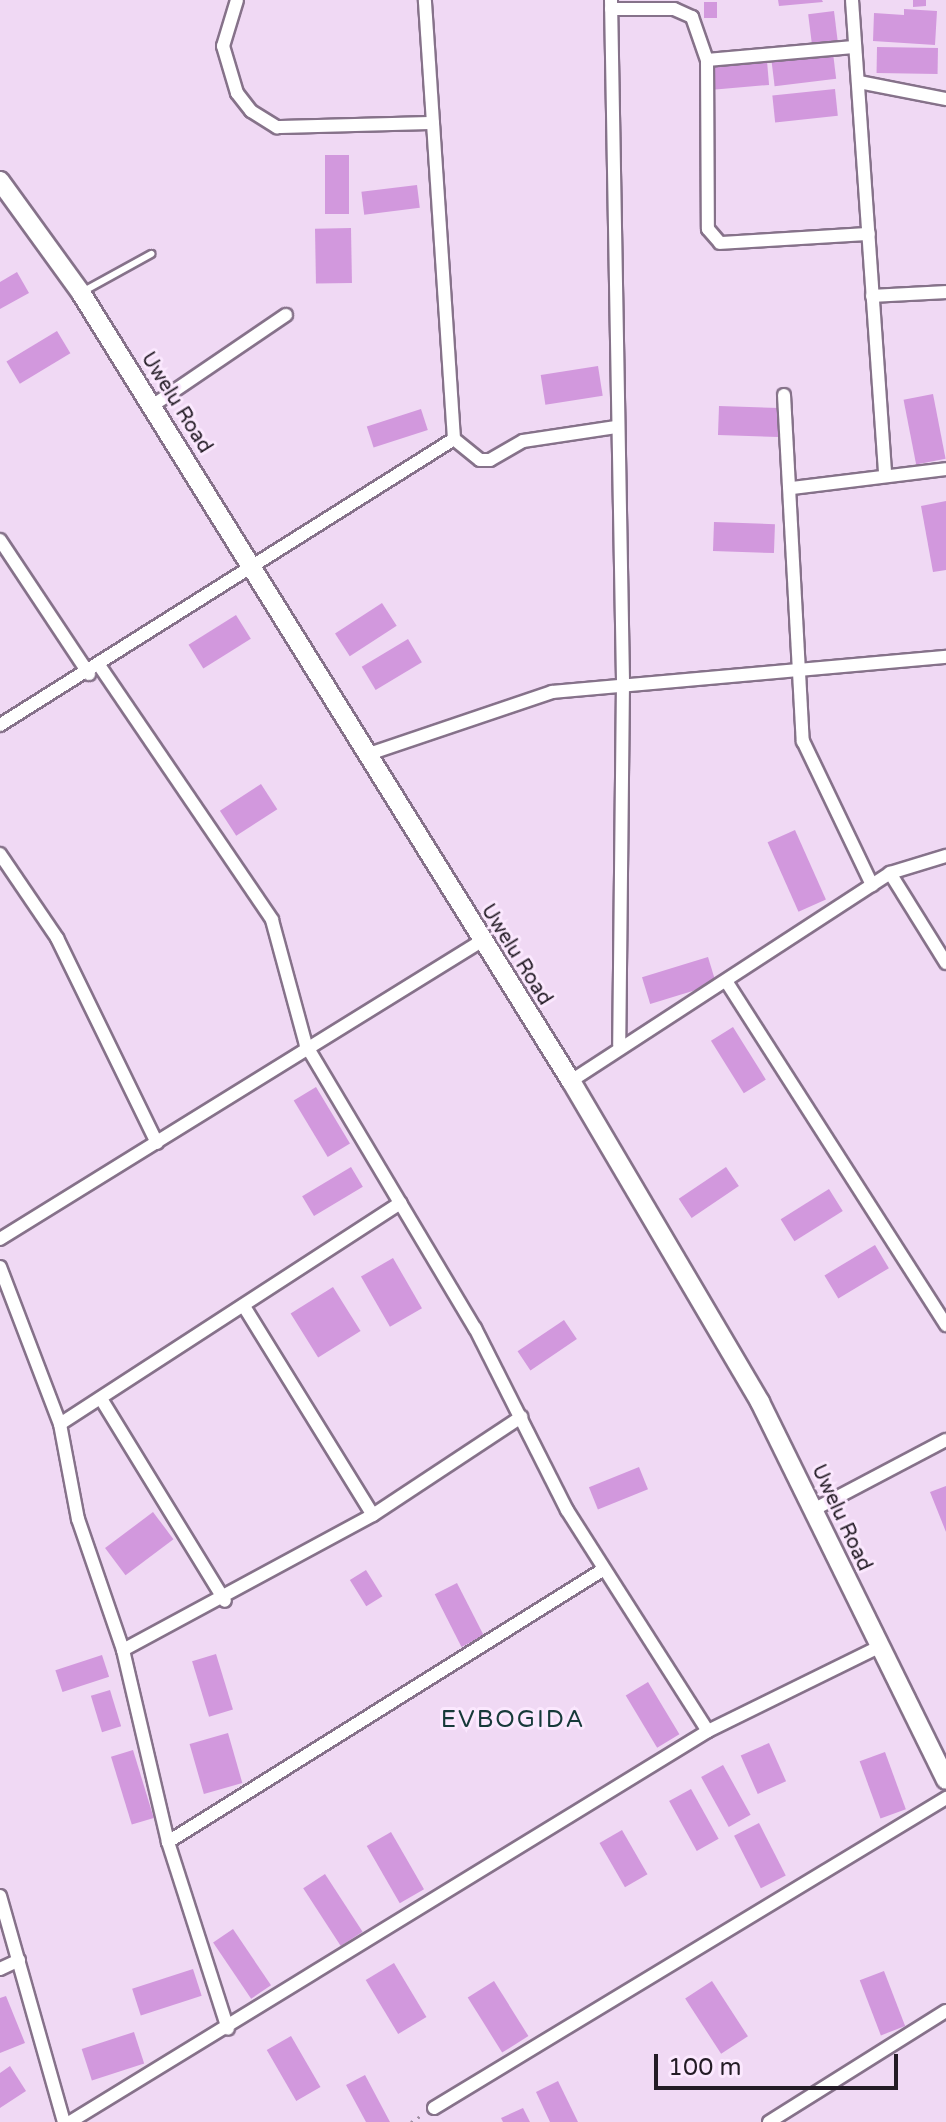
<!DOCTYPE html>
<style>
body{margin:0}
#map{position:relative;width:946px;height:2122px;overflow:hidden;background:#f0d9f4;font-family:"Varela Round",sans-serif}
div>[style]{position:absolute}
.building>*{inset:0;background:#d298dd;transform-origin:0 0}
.path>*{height:3px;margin-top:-1.5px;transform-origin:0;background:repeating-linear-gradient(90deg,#a190a4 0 2px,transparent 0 8px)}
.roads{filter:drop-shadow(2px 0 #86728a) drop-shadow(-2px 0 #86728a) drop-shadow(0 2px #86728a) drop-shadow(0 -2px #86728a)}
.lane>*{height:6px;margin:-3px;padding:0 3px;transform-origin:3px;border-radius:3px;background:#fff}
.street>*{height:12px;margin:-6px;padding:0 6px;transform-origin:6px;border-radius:6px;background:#fff}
.secondary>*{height:18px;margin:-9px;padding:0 9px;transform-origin:9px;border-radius:9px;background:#fff}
span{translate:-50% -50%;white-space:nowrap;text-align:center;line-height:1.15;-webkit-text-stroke:6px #fbe8fe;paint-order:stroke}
.street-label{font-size:20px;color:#231b25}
.quarter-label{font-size:24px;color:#163939;letter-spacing:2px}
.scale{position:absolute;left:654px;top:2054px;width:244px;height:36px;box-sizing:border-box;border:4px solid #231b25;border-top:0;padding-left:10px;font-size:24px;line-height:28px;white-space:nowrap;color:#231b25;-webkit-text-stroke:6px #fbe8fe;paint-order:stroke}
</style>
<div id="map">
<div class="building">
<div style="clip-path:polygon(778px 0,822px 0,823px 2px,779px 6px)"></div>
<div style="clip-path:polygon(913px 0,926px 0,926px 6px,913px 7px)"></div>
<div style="left:704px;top:2px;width:13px;height:16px"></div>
<div style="clip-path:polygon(904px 9px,937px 11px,935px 45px,873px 41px,874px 13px,904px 15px)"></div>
<div style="left:834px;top:11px;width:34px;height:26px;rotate:83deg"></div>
<div style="left:877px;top:47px;width:61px;height:26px;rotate:1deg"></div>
<div style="left:833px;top:53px;width:26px;height:62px;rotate:83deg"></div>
<div style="left:767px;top:61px;width:24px;height:68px;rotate:85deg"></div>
<div style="left:835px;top:89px;width:27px;height:63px;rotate:84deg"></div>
<div style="left:325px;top:155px;width:24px;height:59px"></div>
<div style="left:417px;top:185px;width:23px;height:56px;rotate:83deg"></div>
<div style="left:351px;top:228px;width:55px;height:36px;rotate:89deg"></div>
<div style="clip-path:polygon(17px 272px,29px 293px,0 309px,0 282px)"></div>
<div style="left:57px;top:331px;width:26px;height:59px;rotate:59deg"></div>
<div style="left:598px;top:366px;width:30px;height:58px;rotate:81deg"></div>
<div style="left:933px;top:394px;width:66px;height:30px;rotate:79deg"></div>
<div style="left:719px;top:406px;width:60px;height:29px;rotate:2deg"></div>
<div style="left:421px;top:409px;width:22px;height:57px;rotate:72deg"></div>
<div style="clip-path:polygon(946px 501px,946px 570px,933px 572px,921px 506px)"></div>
<div style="left:714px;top:522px;width:61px;height:29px;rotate:2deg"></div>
<div style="left:382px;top:603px;width:27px;height:56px;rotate:57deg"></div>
<div style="left:236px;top:615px;width:28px;height:56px;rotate:58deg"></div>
<div style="left:408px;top:639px;width:27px;height:54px;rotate:59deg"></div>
<div style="left:261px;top:784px;width:30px;height:49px;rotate:57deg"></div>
<div style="left:795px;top:830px;width:76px;height:30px;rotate:66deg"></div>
<div style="left:708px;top:957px;width:28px;height:69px;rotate:73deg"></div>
<div style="left:733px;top:1027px;width:62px;height:26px;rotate:58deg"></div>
<div style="left:316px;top:1087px;width:66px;height:26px;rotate:59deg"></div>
<div style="left:351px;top:1167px;width:23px;height:57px;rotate:59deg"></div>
<div style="left:726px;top:1167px;width:23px;height:57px;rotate:56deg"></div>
<div style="left:829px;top:1189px;width:26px;height:57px;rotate:58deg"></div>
<div style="left:875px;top:1245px;width:27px;height:59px;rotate:59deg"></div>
<div style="left:393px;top:1258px;width:58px;height:37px;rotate:60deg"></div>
<div style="left:333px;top:1287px;width:52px;height:50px;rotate:58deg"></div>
<div style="left:564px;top:1320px;width:23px;height:56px;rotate:56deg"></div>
<div style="left:639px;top:1467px;width:24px;height:54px;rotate:68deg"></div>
<div style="clip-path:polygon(946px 1486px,946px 1532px,930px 1492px)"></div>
<div style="left:153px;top:1512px;width:34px;height:60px;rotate:53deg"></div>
<div style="left:366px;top:1570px;width:31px;height:19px;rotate:58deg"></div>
<div style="left:457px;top:1583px;width:59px;height:25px;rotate:63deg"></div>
<div style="left:216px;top:1654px;width:58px;height:25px;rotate:73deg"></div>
<div style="left:102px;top:1655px;width:23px;height:49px;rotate:72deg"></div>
<div style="left:648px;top:1682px;width:61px;height:26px;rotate:59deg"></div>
<div style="left:110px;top:1690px;width:38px;height:20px;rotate:73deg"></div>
<div style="left:228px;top:1733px;width:52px;height:40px;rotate:74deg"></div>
<div style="left:769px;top:1743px;width:42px;height:31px;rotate:66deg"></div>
<div style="left:133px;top:1750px;width:71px;height:23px;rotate:73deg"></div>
<div style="left:885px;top:1752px;width:61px;height:27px;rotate:70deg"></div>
<div style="left:723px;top:1765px;width:57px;height:25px;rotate:61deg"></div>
<div style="left:691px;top:1789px;width:57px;height:25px;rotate:61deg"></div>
<div style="left:759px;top:1823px;width:59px;height:28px;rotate:63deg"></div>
<div style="left:622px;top:1830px;width:51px;height:26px;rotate:60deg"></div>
<div style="left:391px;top:1832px;width:66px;height:28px;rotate:60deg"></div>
<div style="left:325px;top:1874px;width:69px;height:26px;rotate:57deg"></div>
<div style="left:233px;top:1929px;width:68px;height:24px;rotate:56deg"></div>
<div style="left:394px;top:1963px;width:63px;height:33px;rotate:59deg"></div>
<div style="left:193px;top:1969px;width:28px;height:64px;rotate:72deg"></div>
<div style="left:884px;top:1971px;width:59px;height:26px;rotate:69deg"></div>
<div style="left:494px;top:1981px;width:65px;height:31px;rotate:58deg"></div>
<div style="left:712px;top:1981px;width:66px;height:32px;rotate:57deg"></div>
<div style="clip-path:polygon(6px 1996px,25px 2043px,0 2053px,0 1998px)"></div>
<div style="left:134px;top:2032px;width:33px;height:55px;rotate:72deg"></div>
<div style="left:291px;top:2036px;width:59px;height:28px;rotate:60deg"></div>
<div style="clip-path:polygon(10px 2066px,26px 2091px,0 2108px,0 2073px)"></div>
<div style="clip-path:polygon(365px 2075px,390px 2122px,366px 2122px,346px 2085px)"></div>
<div style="clip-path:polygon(558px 2081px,578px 2122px,550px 2122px,536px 2092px)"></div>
<div style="clip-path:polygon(523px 2108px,530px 2122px,503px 2122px,501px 2118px)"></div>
</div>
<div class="path">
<div style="left:411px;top:2122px;width:15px;rotate:-32deg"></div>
</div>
<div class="roads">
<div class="lane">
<div style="left:84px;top:291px;width:77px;rotate:-28.9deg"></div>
</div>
<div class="street">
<div style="left:237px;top:0;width:48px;rotate:106.9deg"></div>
<div style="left:223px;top:46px;width:49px;rotate:73.4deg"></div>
<div style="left:237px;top:93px;width:23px;rotate:52deg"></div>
<div style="left:251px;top:111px;width:31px;rotate:32deg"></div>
<div style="left:277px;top:127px;width:156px;rotate:-1.5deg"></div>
<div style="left:611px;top:0;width:682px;rotate:88.99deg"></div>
<div style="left:623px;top:682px;width:363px;rotate:90.6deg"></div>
<div style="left:852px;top:0;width:476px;rotate:86deg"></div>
<div style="left:611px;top:9px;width:63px"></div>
<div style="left:674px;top:9px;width:20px;rotate:24deg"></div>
<div style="left:692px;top:17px;width:46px;rotate:70.8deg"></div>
<div style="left:707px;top:60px;width:169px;rotate:89.7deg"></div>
<div style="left:708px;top:229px;width:18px;rotate:49deg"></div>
<div style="left:720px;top:243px;width:149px;rotate:-3.5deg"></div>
<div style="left:707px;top:60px;width:147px;rotate:-5.1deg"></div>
<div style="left:859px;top:82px;width:89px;rotate:11.1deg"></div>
<div style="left:872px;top:296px;width:74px;rotate:-3.1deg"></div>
<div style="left:784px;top:395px;width:347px;rotate:86.9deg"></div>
<div style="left:803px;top:741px;width:160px;rotate:64.4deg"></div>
<div style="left:152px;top:406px;width:162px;rotate:-34.2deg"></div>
<div style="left:454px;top:439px;width:33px;rotate:39deg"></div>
<div style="left:480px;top:460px;width:10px"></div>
<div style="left:490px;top:460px;width:38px;rotate:-30deg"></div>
<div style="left:523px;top:441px;width:94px;rotate:-8.6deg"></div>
<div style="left:792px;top:488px;width:155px;rotate:-7deg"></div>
<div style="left:0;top:540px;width:161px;rotate:56.4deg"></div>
<div style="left:99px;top:665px;width:308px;rotate:55.8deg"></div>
<div style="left:272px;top:920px;width:130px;rotate:74.8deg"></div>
<div style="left:306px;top:1045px;width:330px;rotate:59.2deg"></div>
<div style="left:475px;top:1328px;width:204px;rotate:63.2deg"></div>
<div style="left:567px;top:1510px;width:262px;rotate:57.5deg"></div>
<div style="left:0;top:725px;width:537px;rotate:-32.21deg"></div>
<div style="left:454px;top:439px;width:440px;rotate:-93.8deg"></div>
<div style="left:369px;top:754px;width:193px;rotate:-18.7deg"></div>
<div style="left:552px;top:692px;width:396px;rotate:-5.1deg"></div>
<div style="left:0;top:854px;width:102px;rotate:55.8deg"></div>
<div style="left:57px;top:938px;width:228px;rotate:64deg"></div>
<div style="left:890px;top:873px;width:106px;rotate:58.1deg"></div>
<div style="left:728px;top:984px;width:405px;rotate:57.4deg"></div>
<div style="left:571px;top:1081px;width:381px;rotate:-33.1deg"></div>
<div style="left:890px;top:873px;width:59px;rotate:-16.9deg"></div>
<div style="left:0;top:1239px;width:564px;rotate:-31.75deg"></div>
<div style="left:0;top:1267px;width:168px;rotate:69.1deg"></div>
<div style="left:60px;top:1424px;width:97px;rotate:79.3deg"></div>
<div style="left:78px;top:1519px;width:139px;rotate:71deg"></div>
<div style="left:123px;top:1650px;width:197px;rotate:76.8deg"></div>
<div style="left:168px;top:1842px;width:196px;rotate:72.2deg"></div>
<div style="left:245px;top:1308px;width:243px;rotate:58.3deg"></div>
<div style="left:103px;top:1402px;width:233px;rotate:58.5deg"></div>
<div style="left:60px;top:1424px;width:406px;rotate:-33deg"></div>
<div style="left:815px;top:1509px;width:148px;rotate:-27.8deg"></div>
<div style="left:123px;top:1650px;width:284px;rotate:-28.4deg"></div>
<div style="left:373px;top:1515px;width:178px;rotate:-33.5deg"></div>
<div style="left:168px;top:1842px;width:514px;rotate:-32.05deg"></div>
<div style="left:0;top:1896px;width:235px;rotate:74.2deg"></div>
<div style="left:0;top:1969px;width:21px;rotate:-25deg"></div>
<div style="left:434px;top:2108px;width:599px;rotate:-31.19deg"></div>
<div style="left:70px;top:2122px;width:748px;rotate:-31.5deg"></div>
<div style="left:708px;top:1731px;width:188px;rotate:-26.2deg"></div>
<div style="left:769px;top:2122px;width:209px;rotate:-32.1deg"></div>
</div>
<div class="secondary">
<div style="left:0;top:181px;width:138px;rotate:54.1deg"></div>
<div style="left:81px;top:293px;width:928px;rotate:58.13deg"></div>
<div style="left:571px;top:1081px;width:373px;rotate:59.5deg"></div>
<div style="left:760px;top:1402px;width:421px;rotate:63.8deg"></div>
</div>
</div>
<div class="street-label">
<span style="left:176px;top:403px;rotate:58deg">Uwelu Road</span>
<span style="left:516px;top:955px;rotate:58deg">Uwelu Road</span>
<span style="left:841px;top:1518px;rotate:65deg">Uwelu Road</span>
</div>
<div class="quarter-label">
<span style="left:513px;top:1720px">EVBOGIDA</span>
</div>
<div class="scale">100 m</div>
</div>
